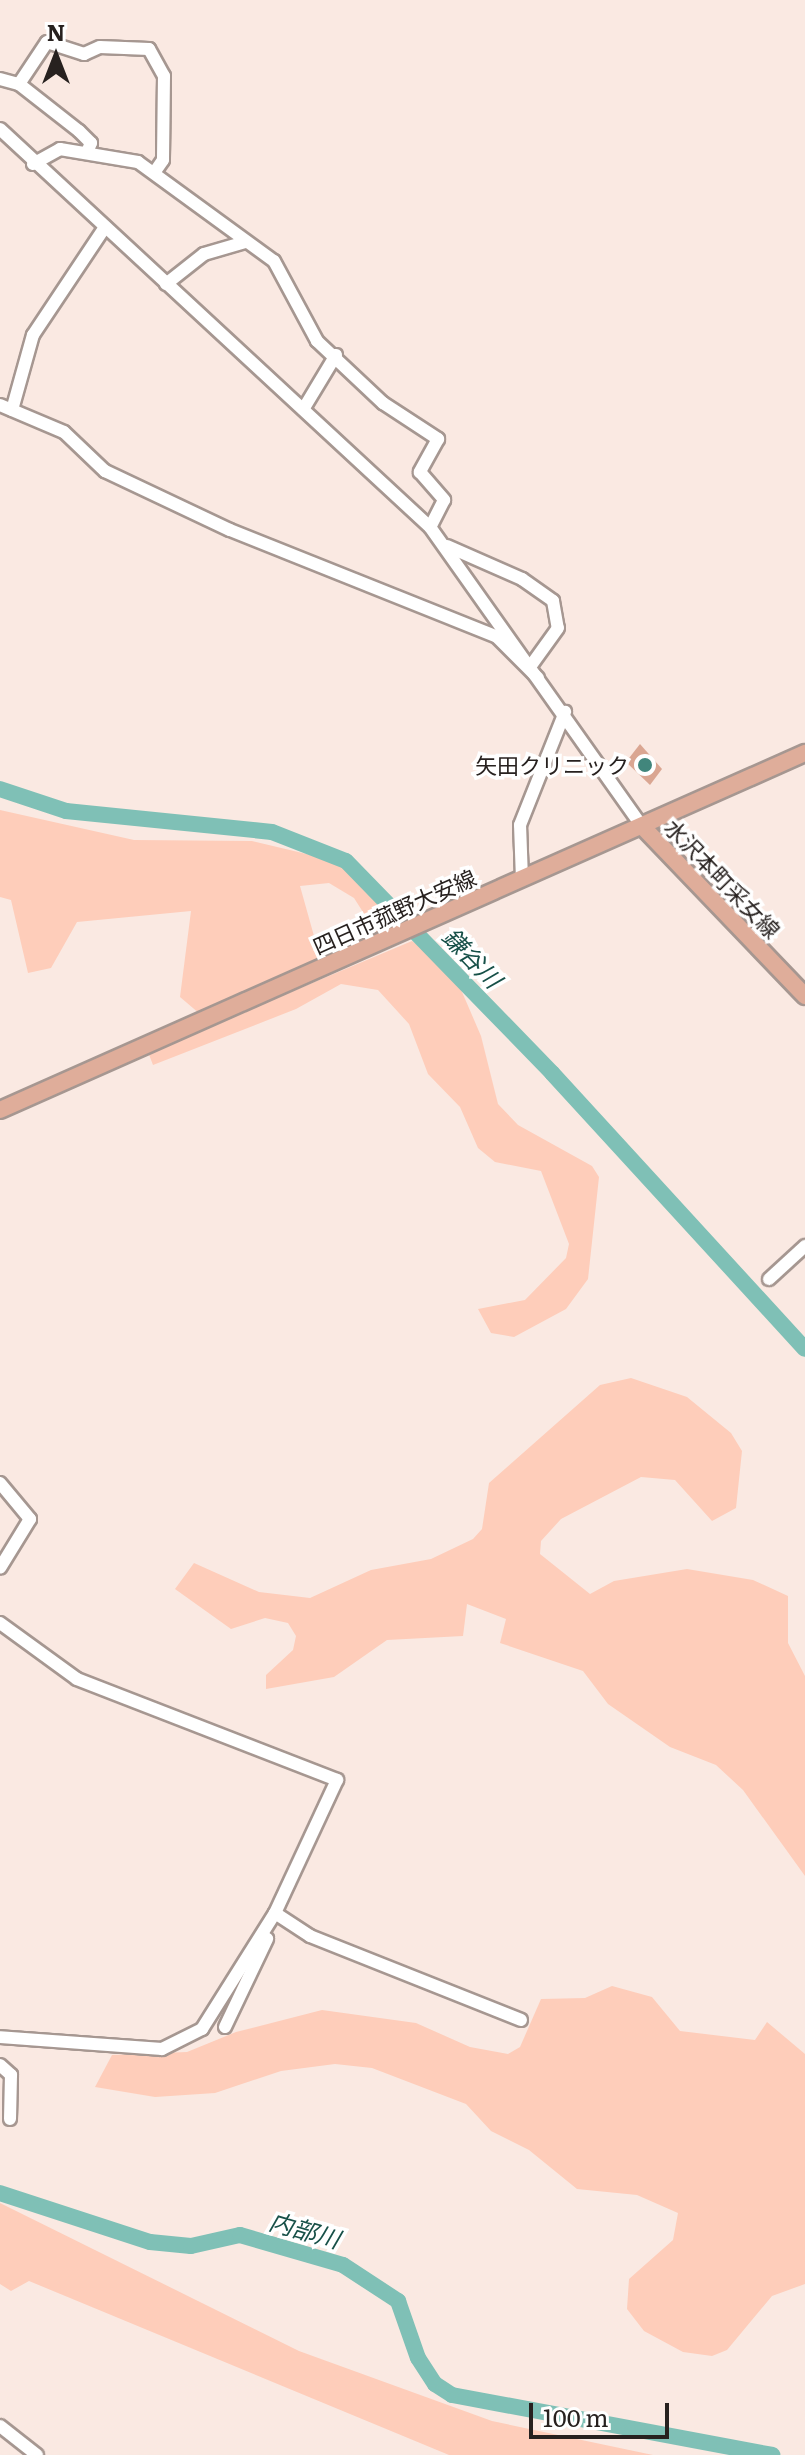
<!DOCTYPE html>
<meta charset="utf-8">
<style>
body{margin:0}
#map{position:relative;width:805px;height:2455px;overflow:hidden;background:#fae9e2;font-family:Literata,"Noto Sans JP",serif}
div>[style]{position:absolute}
.green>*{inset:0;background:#fecdba}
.river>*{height:16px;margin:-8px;padding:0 8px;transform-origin:8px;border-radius:8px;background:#7fc0b6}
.building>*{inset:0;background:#daa692}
.roads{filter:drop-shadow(2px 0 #a69791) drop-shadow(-2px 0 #a69791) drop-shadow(0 2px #a69791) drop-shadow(0 -2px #a69791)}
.minor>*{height:12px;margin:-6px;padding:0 6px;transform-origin:6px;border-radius:6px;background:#fff}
.major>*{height:16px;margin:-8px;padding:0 8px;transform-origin:8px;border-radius:8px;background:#dfad9a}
.dots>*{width:22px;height:22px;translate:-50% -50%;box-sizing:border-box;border:4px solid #fff;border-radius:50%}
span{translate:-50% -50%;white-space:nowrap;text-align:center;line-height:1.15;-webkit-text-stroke:7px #fff;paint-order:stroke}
.poi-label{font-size:22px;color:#27211f}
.right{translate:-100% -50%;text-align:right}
.street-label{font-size:22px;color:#27211f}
.water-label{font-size:24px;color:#175048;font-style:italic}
.north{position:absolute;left:16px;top:16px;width:80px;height:80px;-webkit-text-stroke:6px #fff;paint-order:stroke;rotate:0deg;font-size:22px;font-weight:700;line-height:32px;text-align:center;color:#27211f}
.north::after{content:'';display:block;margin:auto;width:28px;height:36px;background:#27211f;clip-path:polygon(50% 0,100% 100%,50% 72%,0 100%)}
.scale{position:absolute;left:529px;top:2403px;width:140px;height:36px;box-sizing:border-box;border:4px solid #27211f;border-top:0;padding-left:10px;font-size:24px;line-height:28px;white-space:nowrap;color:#27211f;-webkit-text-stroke:6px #fff;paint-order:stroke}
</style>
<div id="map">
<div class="green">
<div style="clip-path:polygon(0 810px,134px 840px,252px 841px,336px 861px,375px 894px,395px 924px,377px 934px,354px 898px,329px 883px,300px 886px,321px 961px,200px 1014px,180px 997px,191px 911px,77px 922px,51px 968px,28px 973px,11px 900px,0 897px)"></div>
<div style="clip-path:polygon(412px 941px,453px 971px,481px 1036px,498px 1104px,518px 1125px,592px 1166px,599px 1177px,588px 1279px,566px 1309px,514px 1337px,491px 1333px,478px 1309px,525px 1300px,566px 1258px,569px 1244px,541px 1171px,495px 1162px,478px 1148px,460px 1107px,428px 1074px,409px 1024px,378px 990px,341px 984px,296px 1009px,153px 1065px,148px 1052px)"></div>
<div style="clip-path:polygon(631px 1378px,687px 1397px,731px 1433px,742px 1451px,736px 1508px,712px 1521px,675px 1480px,641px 1477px,561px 1519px,541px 1541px,540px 1554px,590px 1594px,614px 1581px,687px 1569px,753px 1580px,788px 1596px,788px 1643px,805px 1676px,805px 1876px,743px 1790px,716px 1765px,670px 1747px,608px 1704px,583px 1671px,500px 1643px,506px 1619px,467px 1604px,463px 1636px,387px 1640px,334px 1677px,266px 1689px,266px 1675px,293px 1650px,296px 1636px,288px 1623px,265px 1618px,231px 1629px,175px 1589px,194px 1563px,259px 1592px,310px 1598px,371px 1570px,431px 1559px,473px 1539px,482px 1529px,489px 1483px,600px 1385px)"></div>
<div style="clip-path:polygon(612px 1986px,652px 1997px,680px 2031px,755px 2040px,767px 2022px,805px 2054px,805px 2284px,772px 2296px,727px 2350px,712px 2356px,683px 2352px,644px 2331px,627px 2309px,629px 2279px,673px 2240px,678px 2213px,637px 2195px,577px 2189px,529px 2150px,491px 2131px,466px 2104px,372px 2068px,335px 2064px,281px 2071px,215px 2093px,155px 2097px,95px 2087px,112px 2055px,187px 2052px,236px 2032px,322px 2010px,416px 2023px,470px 2047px,508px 2054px,520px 2047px,541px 1999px,585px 1998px)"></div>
<div style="clip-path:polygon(0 2203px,299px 2351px,492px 2421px,653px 2455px,449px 2455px,29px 2281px,11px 2291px,0 2284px)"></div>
</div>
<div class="river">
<div style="left:0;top:789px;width:70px;rotate:18.4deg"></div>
<div style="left:66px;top:811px;width:207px;rotate:5.8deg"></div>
<div style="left:272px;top:832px;width:79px;rotate:21.4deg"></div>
<div style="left:346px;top:861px;width:296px;rotate:45.8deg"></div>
<div style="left:552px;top:1073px;width:374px;rotate:47.5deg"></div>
<div style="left:0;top:2193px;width:158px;rotate:18.1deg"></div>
<div style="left:150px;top:2242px;width:41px;rotate:5.6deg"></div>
<div style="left:191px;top:2246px;width:50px;rotate:-12.7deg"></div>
<div style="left:240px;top:2235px;width:107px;rotate:16.2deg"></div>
<div style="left:343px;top:2265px;width:66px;rotate:33.2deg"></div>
<div style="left:398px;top:2301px;width:60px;rotate:70.7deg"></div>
<div style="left:418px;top:2358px;width:31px;rotate:57deg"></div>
<div style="left:435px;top:2384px;width:20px;rotate:33deg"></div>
<div style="left:452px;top:2395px;width:326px;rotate:10.6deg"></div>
</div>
<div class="building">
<div style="clip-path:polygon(640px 744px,662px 769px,650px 785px,626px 762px)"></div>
</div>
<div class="roads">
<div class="minor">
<div style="left:0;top:79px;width:20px;rotate:15deg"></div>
<div style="left:19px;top:84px;width:76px;rotate:38.1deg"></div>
<div style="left:79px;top:131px;width:17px;rotate:45deg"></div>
<div style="left:91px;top:143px;width:10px;rotate:114deg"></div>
<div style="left:19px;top:84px;width:50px;rotate:-56.3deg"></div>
<div style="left:47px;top:42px;width:39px;rotate:18deg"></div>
<div style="left:84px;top:54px;width:17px;rotate:-24deg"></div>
<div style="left:100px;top:47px;width:49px;rotate:2.3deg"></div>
<div style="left:149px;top:49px;width:31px;rotate:61deg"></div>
<div style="left:164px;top:76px;width:84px;rotate:90.7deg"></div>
<div style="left:163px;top:160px;width:12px;rotate:125deg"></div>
<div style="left:0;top:129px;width:586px;rotate:42.79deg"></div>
<div style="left:430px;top:527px;width:367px;rotate:54.7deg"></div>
<div style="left:33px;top:164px;width:31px;rotate:-29deg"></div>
<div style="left:60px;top:149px;width:79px;rotate:9.5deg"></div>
<div style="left:138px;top:162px;width:168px;rotate:36.1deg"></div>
<div style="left:274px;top:261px;width:91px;rotate:61.7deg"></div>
<div style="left:317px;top:341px;width:91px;rotate:43.2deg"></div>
<div style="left:383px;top:403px;width:66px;rotate:33.2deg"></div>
<div style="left:438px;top:439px;width:38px;rotate:119deg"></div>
<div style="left:420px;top:472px;width:37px;rotate:49deg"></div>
<div style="left:444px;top:500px;width:30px;rotate:117deg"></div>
<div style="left:166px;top:284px;width:48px;rotate:-38.3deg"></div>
<div style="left:204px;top:254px;width:43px;rotate:-16.3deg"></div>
<div style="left:0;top:405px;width:69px;rotate:22.9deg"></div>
<div style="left:64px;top:432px;width:57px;rotate:43.6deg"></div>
<div style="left:105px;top:471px;width:138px;rotate:25.3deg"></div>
<div style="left:230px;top:530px;width:288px;rotate:21.8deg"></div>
<div style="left:497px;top:637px;width:58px;rotate:45deg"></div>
<div style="left:304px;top:408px;width:62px;rotate:-58.9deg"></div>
<div style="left:12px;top:410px;width:78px;rotate:-74.4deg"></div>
<div style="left:33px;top:335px;width:130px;rotate:-56.3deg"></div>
<div style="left:447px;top:546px;width:82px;rotate:23.7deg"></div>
<div style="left:522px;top:579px;width:38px;rotate:35deg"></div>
<div style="left:553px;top:601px;width:27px;rotate:80deg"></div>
<div style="left:558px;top:628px;width:44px;rotate:125.8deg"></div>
<div style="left:522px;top:879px;width:54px;rotate:-92.1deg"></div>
<div style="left:520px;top:825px;width:122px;rotate:-68.3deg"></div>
<div style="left:769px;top:1279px;width:49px;rotate:-42.5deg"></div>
<div style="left:0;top:1483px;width:47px;rotate:50.2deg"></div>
<div style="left:30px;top:1519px;width:57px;rotate:121.5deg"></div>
<div style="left:0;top:1623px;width:95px;rotate:36deg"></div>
<div style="left:77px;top:1679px;width:279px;rotate:21.2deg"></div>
<div style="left:337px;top:1780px;width:147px;rotate:115deg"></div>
<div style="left:275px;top:1913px;width:137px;rotate:122.2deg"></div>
<div style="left:202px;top:2029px;width:45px;rotate:153.4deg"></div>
<div style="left:162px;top:2049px;width:162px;rotate:-175.8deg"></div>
<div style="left:275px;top:1913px;width:42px;rotate:33.3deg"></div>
<div style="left:310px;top:1936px;width:227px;rotate:21.7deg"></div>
<div style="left:225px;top:2027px;width:98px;rotate:-64.5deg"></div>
<div style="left:0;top:2065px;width:15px;rotate:42deg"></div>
<div style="left:11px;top:2075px;width:44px;rotate:91.3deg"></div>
<div style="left:0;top:2426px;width:47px;rotate:38.1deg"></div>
</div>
<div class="major">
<div style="left:642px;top:826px;width:236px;rotate:46.2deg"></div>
<div style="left:0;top:1110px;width:881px;rotate:-23.92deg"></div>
</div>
</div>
<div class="dots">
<div style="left:645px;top:765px;background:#41867c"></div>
</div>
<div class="poi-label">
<span class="right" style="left:629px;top:765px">矢田クリニック</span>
</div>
<div class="street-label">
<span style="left:723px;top:878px;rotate:46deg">水沢本町采女線</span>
<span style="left:394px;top:911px;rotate:-24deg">四日市菰野大安線</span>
</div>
<div class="water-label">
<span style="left:473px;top:957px;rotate:46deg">鎌谷川</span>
<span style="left:305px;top:2229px;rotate:16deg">内部川</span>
</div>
<div class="north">N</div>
<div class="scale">100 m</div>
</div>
